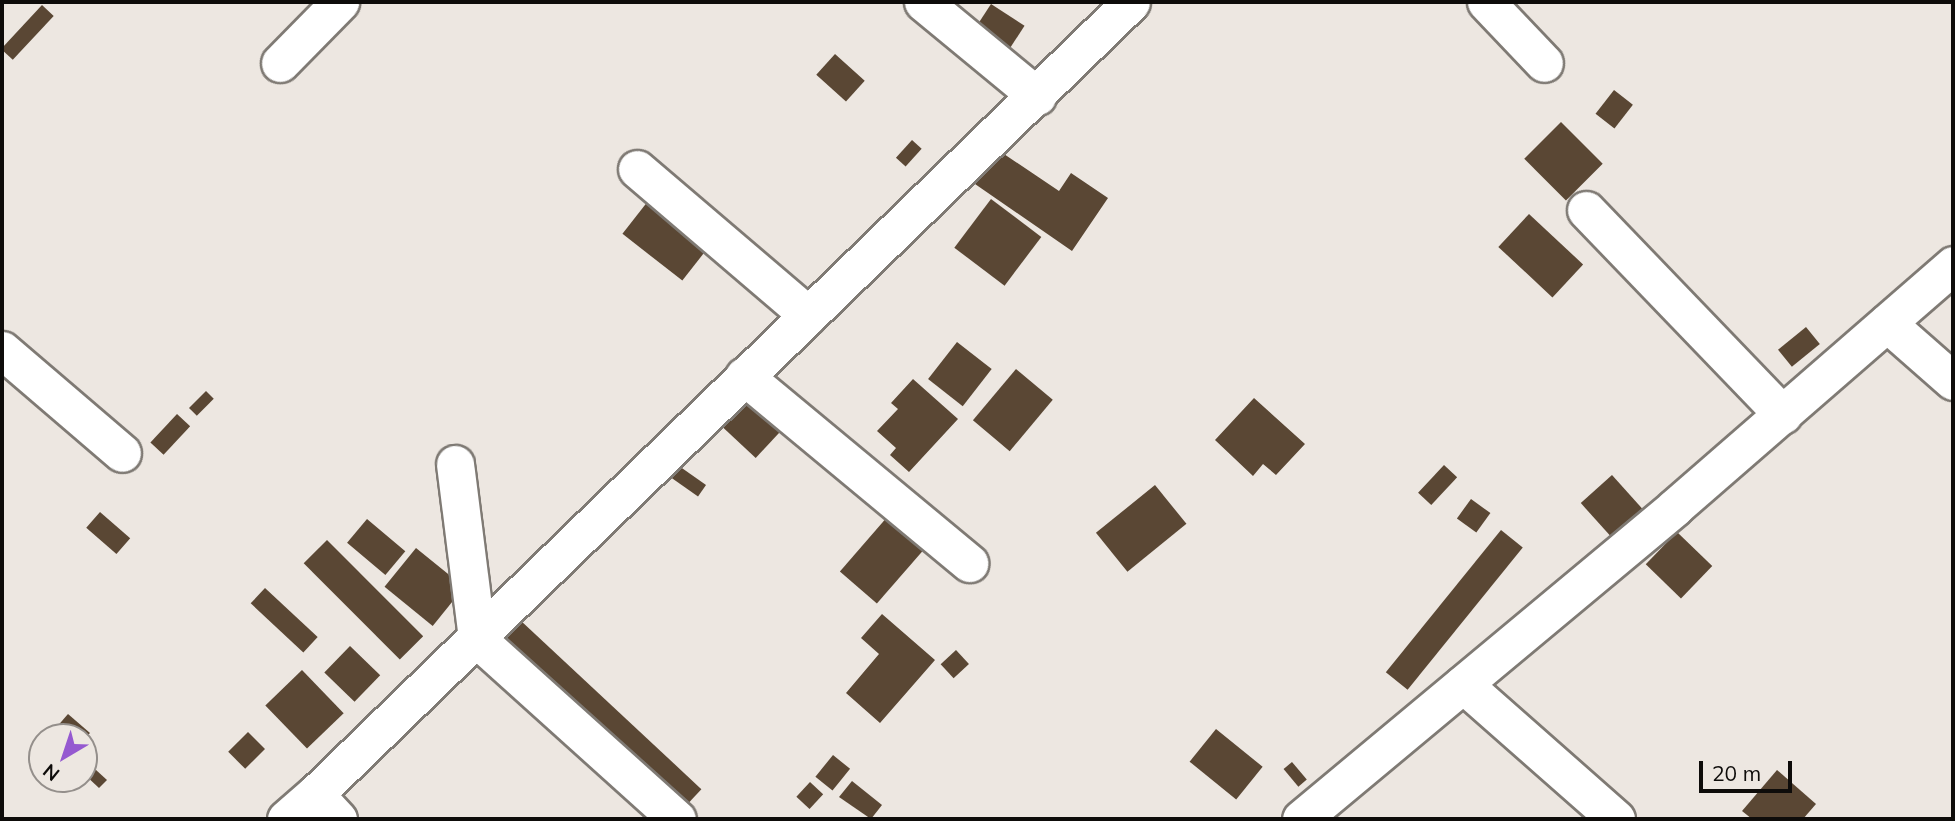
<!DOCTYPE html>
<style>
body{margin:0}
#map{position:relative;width:1955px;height:821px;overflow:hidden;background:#ede7e1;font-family:Mulish,sans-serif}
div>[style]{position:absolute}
.building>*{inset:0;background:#5a4734;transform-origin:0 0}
.roads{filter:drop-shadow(2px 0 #7f7a74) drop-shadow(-2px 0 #7f7a74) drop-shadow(0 2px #7f7a74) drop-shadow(0 -2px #7f7a74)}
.minor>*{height:37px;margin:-18.5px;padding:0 18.5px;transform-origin:18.5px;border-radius:18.5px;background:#fff}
span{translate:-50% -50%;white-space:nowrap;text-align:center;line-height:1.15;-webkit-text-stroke:7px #ede7e1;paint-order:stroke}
.frame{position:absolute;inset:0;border:4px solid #0e0c0a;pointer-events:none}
.north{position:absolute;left:28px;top:723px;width:70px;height:70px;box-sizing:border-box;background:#ede7e1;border:2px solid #948f8b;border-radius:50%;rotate:219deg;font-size:19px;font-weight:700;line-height:28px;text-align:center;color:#0e0c0a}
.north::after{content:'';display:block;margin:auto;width:24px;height:32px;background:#9559d0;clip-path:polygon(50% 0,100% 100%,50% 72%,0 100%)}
.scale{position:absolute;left:1699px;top:761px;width:93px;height:32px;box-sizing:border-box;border:4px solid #0e0c0a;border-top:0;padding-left:9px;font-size:21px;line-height:24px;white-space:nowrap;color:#0e0c0a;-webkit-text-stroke:5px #ede7e1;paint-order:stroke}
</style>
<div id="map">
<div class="building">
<div style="left:991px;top:4px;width:40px;height:26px;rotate:33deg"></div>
<div style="left:42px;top:5px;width:16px;height:60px;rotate:43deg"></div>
<div style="left:835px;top:54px;width:40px;height:28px;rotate:42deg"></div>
<div style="left:1614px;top:90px;width:24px;height:30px;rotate:38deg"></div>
<div style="left:1561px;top:122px;width:59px;height:52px;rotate:45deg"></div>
<div style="left:912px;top:140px;width:13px;height:24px;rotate:42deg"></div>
<div style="clip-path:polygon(998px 150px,1059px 191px,1071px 173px,1108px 198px,1072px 251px,975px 184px)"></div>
<div style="left:652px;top:196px;width:76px;height:48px;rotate:38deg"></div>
<div style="left:991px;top:199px;width:63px;height:61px;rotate:37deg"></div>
<div style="left:1529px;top:214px;width:74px;height:45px;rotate:43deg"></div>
<div style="left:1806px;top:327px;width:22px;height:36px;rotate:51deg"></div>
<div style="left:957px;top:342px;width:44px;height:47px;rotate:38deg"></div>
<div style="left:1016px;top:369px;width:48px;height:67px;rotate:40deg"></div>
<div style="clip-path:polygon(913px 379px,958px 419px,909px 472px,890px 455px,896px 448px,877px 431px,898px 409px,891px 403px)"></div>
<div style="left:206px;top:391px;width:11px;height:24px;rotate:45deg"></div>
<div style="left:747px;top:391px;width:52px;height:43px;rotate:43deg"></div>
<div style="clip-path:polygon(1254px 398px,1305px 444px,1276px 475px,1263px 464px,1253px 476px,1215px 440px)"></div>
<div style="left:177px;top:414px;width:18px;height:39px;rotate:43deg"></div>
<div style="left:1444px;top:465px;width:18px;height:38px;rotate:43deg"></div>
<div style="left:679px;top:466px;width:33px;height:14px;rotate:35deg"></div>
<div style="left:1612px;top:475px;width:47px;height:42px;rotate:48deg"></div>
<div style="left:1155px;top:485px;width:50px;height:76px;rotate:51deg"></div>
<div style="left:1471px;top:499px;width:24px;height:24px;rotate:36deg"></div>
<div style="left:895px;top:508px;width:49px;height:84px;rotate:41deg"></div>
<div style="left:100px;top:512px;width:40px;height:21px;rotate:41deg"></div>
<div style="left:367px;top:519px;width:50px;height:31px;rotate:40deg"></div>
<div style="left:1501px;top:530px;width:28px;height:183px;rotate:39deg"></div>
<div style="left:1677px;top:532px;width:49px;height:45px;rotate:44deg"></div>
<div style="left:327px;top:540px;width:136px;height:33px;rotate:45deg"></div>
<div style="left:416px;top:548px;width:62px;height:50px;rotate:39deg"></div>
<div style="left:265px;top:588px;width:72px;height:21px;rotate:43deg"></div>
<div style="clip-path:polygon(882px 614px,935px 660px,880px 723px,846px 693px,879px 654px,861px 638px)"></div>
<div style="left:520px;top:620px;width:248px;height:26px;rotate:43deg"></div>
<div style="left:350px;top:646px;width:42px;height:37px;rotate:44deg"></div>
<div style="left:956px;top:650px;width:19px;height:21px;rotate:47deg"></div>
<div style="left:302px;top:670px;width:60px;height:51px;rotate:46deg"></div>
<div style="clip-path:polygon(68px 714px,90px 733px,84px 739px,48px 737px)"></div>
<div style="left:1216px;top:729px;width:60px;height:42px;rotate:39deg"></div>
<div style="left:248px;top:732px;width:24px;height:28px;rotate:45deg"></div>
<div style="left:833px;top:755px;width:22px;height:28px;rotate:39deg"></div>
<div style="clip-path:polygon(84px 759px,107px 780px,99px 788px,84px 774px)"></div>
<div style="left:1292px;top:762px;width:23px;height:11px;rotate:50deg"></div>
<div style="clip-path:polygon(1777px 770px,1816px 804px,1803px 819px,1752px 819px,1742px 811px)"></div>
<div style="clip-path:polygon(852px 781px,882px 805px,871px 819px,839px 797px)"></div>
<div style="left:810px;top:782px;width:18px;height:20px;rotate:43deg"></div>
</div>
<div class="roads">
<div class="minor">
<div style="left:923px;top:2px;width:148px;rotate:39.5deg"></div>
<div style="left:1486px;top:2px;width:84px;rotate:46.4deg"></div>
<div style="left:280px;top:63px;width:86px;rotate:-45.5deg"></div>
<div style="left:637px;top:169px;width:225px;rotate:40.5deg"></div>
<div style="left:1586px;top:210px;width:284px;rotate:46.1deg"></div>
<div style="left:1887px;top:323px;width:88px;rotate:41.3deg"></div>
<div style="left:2px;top:350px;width:158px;rotate:40.6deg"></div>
<div style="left:744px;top:376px;width:293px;rotate:39.7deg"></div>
<div style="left:455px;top:464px;width:176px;rotate:82.8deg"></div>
<div style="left:477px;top:639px;width:269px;rotate:42deg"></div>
<div style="left:1463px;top:684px;width:204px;rotate:41.4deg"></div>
<div style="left:286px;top:819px;width:38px;rotate:-41deg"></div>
<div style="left:338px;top:819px;width:34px;rotate:-133deg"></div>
<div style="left:315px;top:794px;width:1137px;rotate:-44.14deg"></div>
<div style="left:1301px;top:819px;width:487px;rotate:-39.8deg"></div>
<div style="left:1675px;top:507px;width:369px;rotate:-41deg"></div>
</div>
</div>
<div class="frame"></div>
<div class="north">N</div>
<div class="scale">20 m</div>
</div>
